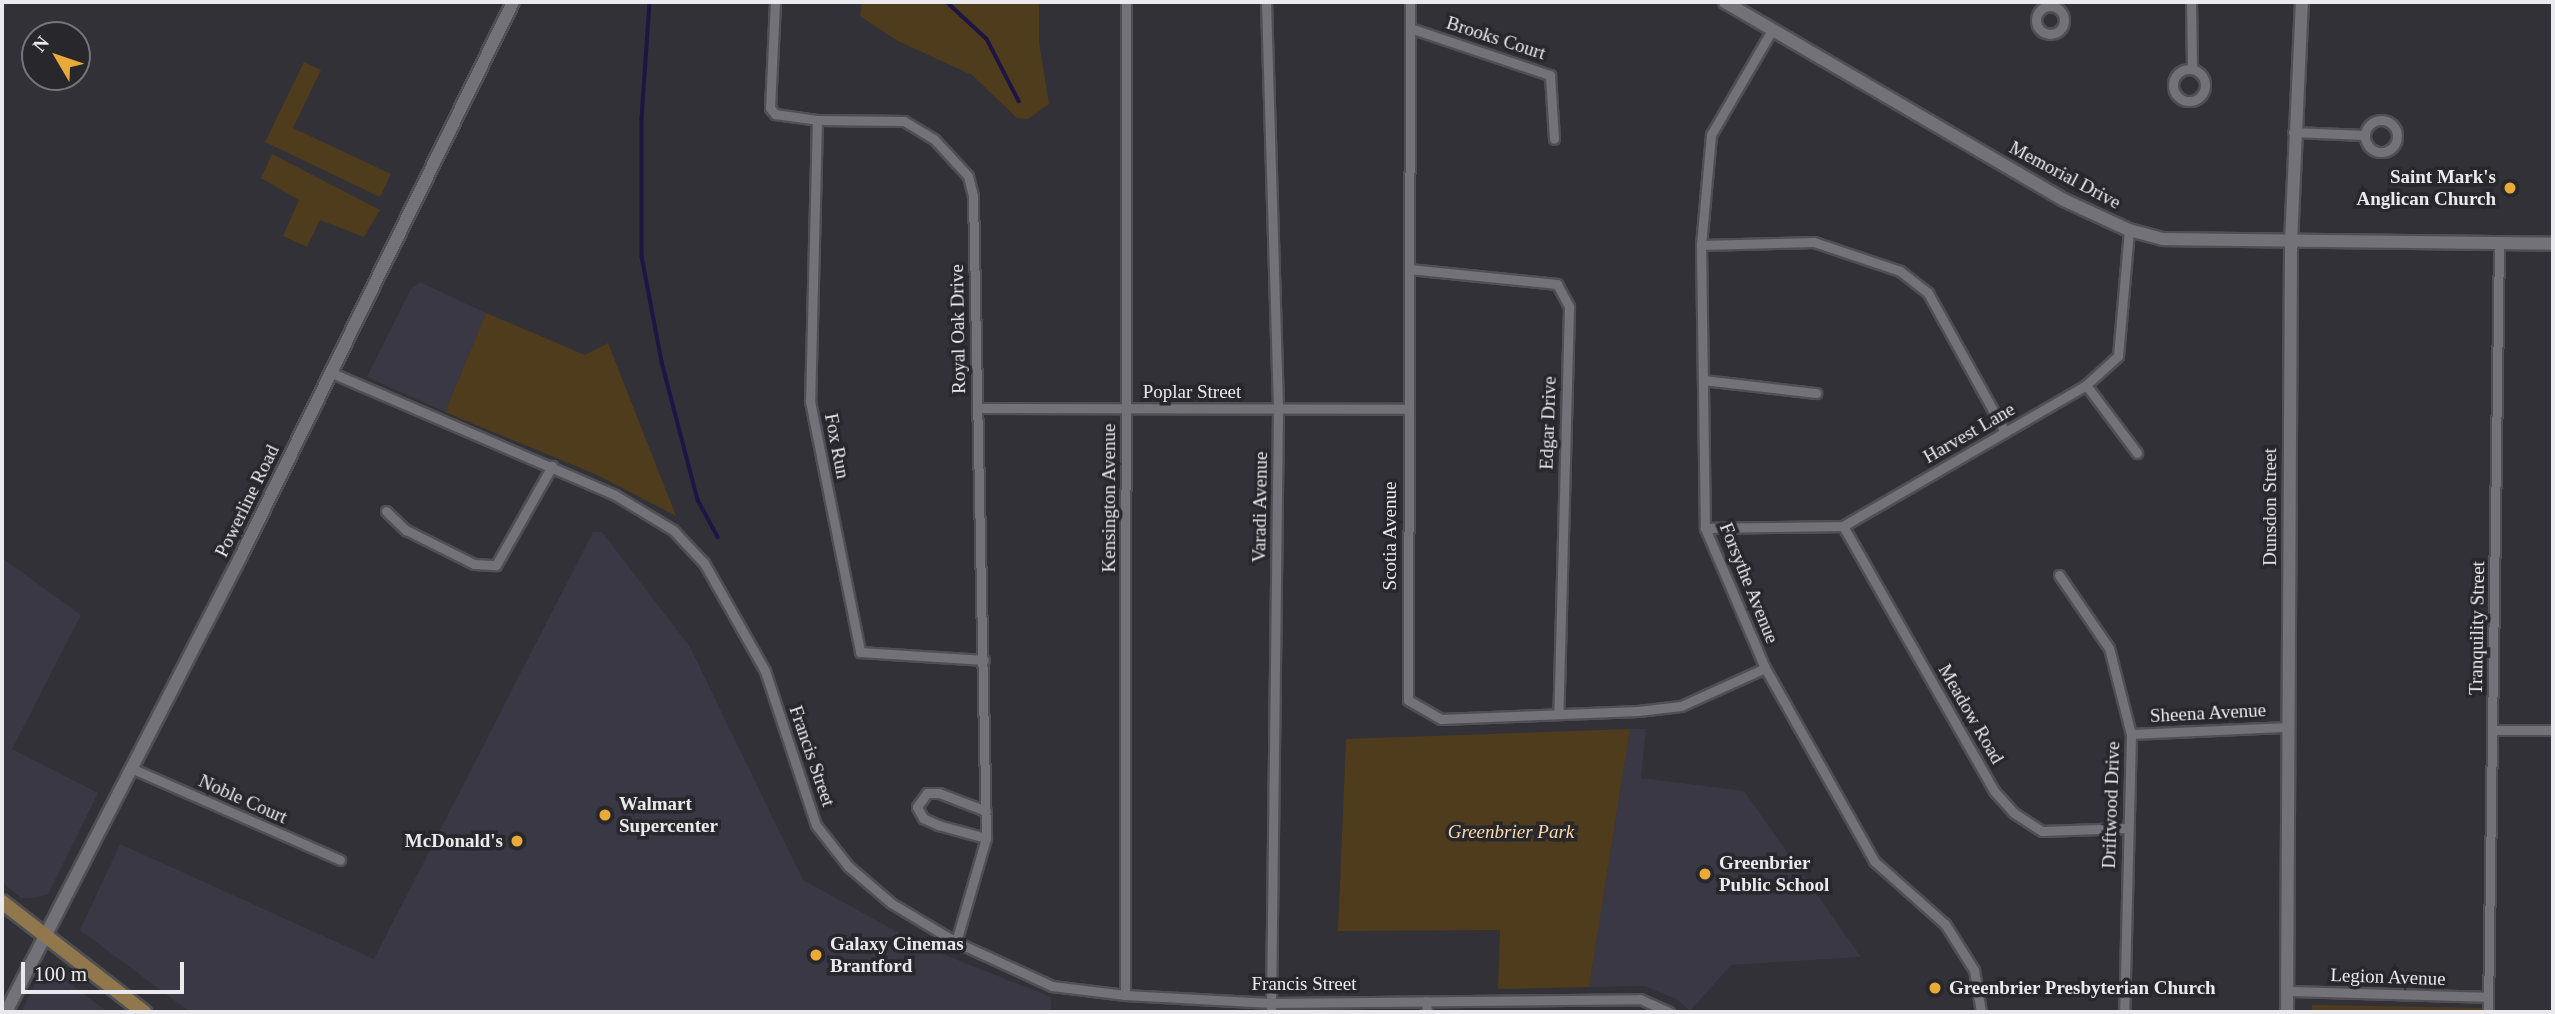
<!DOCTYPE html>
<style>
body{margin:0}
#map{position:relative;width:2555px;height:1014px;overflow:hidden;background:#313137;font-family:"Times New Roman",serif}
div>[style]{position:absolute}
.built>*{inset:0;background:#393844}
.green>*{inset:0;background:#4f3c1d}
.stream>*{height:3.5px;margin:-1.75px;padding:0 1.75px;transform-origin:1.75px;border-radius:1.75px;background:#1e1544}
.roads{filter:drop-shadow(2px 0 #4f4f54) drop-shadow(-2px 0 #4f4f54) drop-shadow(0 2px #4f4f54) drop-shadow(0 -2px #4f4f54)}
.street>*{height:9px;margin:-4.5px;padding:0 4.5px;transform-origin:4.5px;border-radius:4.5px;background:#727278}
.street>.ring{margin:-4.5px;padding:0;box-sizing:content-box;background:none;border:9px solid #727278;border-radius:50%}
.secondary>*{height:12px;margin:-6px;padding:0 6px;transform-origin:6px;border-radius:6px;background:#727278}
.primary>*{height:14px;margin:-7px;padding:0 7px;transform-origin:7px;border-radius:7px;background:#91774c}
.dots>*{width:19px;height:19px;translate:-50% -50%;box-sizing:border-box;border:4px solid #28272c;border-radius:50%}
span{translate:-50% -50%;white-space:nowrap;text-align:center;line-height:1.15;-webkit-text-stroke:7px #28272c;paint-order:stroke}
.street-label{font-size:19px;color:#eaeaee}
.poi-label{font-size:19px;color:#eaeaee;font-weight:700}
.right{translate:-100% -50%;text-align:right}
.left{translate:0 -50%;text-align:left}
.park-label{font-size:19px;color:#f9daac;font-style:italic}
.frame{position:absolute;inset:0;border:4px solid #eaeaee;pointer-events:none}
.north{position:absolute;left:21px;top:21px;width:70px;height:70px;box-sizing:border-box;background:#28272c;border:2px solid #76757a;border-radius:50%;rotate:309deg;font-size:19px;font-weight:700;line-height:28px;text-align:center;color:#eaeaee}
.north::after{content:'';display:block;margin:auto;width:24px;height:32px;background:#eaaa38;clip-path:polygon(50% 0,100% 100%,50% 72%,0 100%)}
.scale{position:absolute;left:21px;top:962px;width:163px;height:32px;box-sizing:border-box;border:4px solid #eaeaee;border-top:0;padding-left:9px;font-size:21px;line-height:24px;white-space:nowrap;color:#eaeaee;-webkit-text-stroke:5px #28272c;paint-order:stroke}
</style>
<div id="map">
<div class="built">
<div style="clip-path:polygon(420px 282px,486px 313px,445px 412px,367px 377px,411px 289px)"></div>
<div style="clip-path:polygon(593px 532px,602px 532px,690px 647px,803px 880px,925px 947px,1051px 997px,1051px 1012px,190px 1012px,80px 930px,120px 844px,374px 959px)"></div>
<div style="clip-path:polygon(2px 558px,81px 615px,12px 749px,98px 793px,48px 894px,34px 898px,21px 898px,2px 882px)"></div>
<div style="clip-path:polygon(1630px 729px,1646px 729px,1641px 778px,1744px 791px,1861px 957px,1731px 965px,1690px 1011px,1678px 1000px,1645px 986px,1589px 987px)"></div>
<div style="clip-path:polygon(51px 972px,61px 977px,108px 1012px,21px 1012px,37px 980px)"></div>
</div>
<div class="green">
<div style="clip-path:polygon(862px 2px,1039px 2px,1039px 43px,1049px 104px,1028px 119px,1017px 118px,972px 75px,898px 41px,860px 16px)"></div>
<div style="clip-path:polygon(304px 62px,321px 70px,293px 128px,391px 174px,380px 197px,265px 142px)"></div>
<div style="clip-path:polygon(272px 154px,380px 210px,364px 237px,320px 220px,307px 247px,283px 236px,299px 200px,261px 178px)"></div>
<div style="clip-path:polygon(486px 313px,585px 355px,608px 343px,676px 516px,597px 475px,445px 412px)"></div>
<div style="clip-path:polygon(1630px 729px,1589px 987px,1498px 989px,1500px 930px,1338px 931px,1346px 739px)"></div>
<div style="clip-path:polygon(2312px 1005px,2488px 1008px,2487px 1012px,2312px 1012px)"></div>
</div>
<div class="stream">
<div style="left:650px;top:2px;width:117px;rotate:93.9deg"></div>
<div style="left:642px;top:119px;width:137px;rotate:90deg"></div>
<div style="left:642px;top:256px;width:108px;rotate:79.3deg"></div>
<div style="left:662px;top:362px;width:143px;rotate:75.4deg"></div>
<div style="left:698px;top:500px;width:42px;rotate:61.6deg"></div>
<div style="left:947px;top:2px;width:54px;rotate:42.8deg"></div>
<div style="left:987px;top:39px;width:70px;rotate:62.7deg"></div>
</div>
<div class="roads">
<div class="street">
<div style="left:775px;top:2px;width:106px;rotate:92.7deg"></div>
<div style="left:770px;top:108px;width:8px;rotate:50deg"></div>
<div style="left:775px;top:114px;width:42px;rotate:8.1deg"></div>
<div style="left:817px;top:120px;width:87px;rotate:0.7deg"></div>
<div style="left:904px;top:121px;width:35px;rotate:31deg"></div>
<div style="left:934px;top:139px;width:50px;rotate:47.4deg"></div>
<div style="left:968px;top:176px;width:21px;rotate:76deg"></div>
<div style="left:973px;top:196px;width:642px;rotate:88.84deg"></div>
<div style="left:986px;top:838px;width:108px;rotate:106.1deg"></div>
<div style="left:1266px;top:2px;width:408px;rotate:88.3deg"></div>
<div style="left:1278px;top:410px;width:602px;rotate:90.67deg"></div>
<div style="left:1410px;top:2px;width:698px;rotate:90.16deg"></div>
<div style="left:1408px;top:700px;width:38px;rotate:30deg"></div>
<div style="left:1441px;top:719px;width:197px;rotate:-2.3deg"></div>
<div style="left:1638px;top:711px;width:43px;rotate:-6.6deg"></div>
<div style="left:1681px;top:706px;width:92px;rotate:-24.3deg"></div>
<div style="left:2191px;top:2px;width:67px;rotate:89.1deg"></div>
<div class="ring" style="left:2036px;top:6px;width:19px;height:19px"></div>
<div style="left:1410px;top:28px;width:148px;rotate:18.6deg"></div>
<div style="left:1550px;top:75px;width:64px;rotate:86.4deg"></div>
<div style="left:1772px;top:30px;width:121px;rotate:120.2deg"></div>
<div style="left:1711px;top:135px;width:110px;rotate:95.2deg"></div>
<div style="left:1701px;top:245px;width:283px;rotate:89.2deg"></div>
<div style="left:1705px;top:528px;width:152px;rotate:66.8deg"></div>
<div style="left:1765px;top:668px;width:222px;rotate:60.5deg"></div>
<div style="left:1874px;top:861px;width:95px;rotate:41.6deg"></div>
<div style="left:1945px;top:924px;width:54px;rotate:57.8deg"></div>
<div style="left:1974px;top:970px;width:43px;rotate:80.5deg"></div>
<div class="ring" style="left:2173px;top:69px;width:23px;height:23px"></div>
<div class="ring" style="left:2365px;top:120px;width:23px;height:23px"></div>
<div style="left:817px;top:120px;width:281px;rotate:91.4deg"></div>
<div style="left:810px;top:401px;width:256px;rotate:78.7deg"></div>
<div style="left:860px;top:652px;width:124px;rotate:3.7deg"></div>
<div style="left:2293px;top:132px;width:71px;rotate:2.4deg"></div>
<div style="left:1701px;top:245px;width:113px;rotate:-1.5deg"></div>
<div style="left:1814px;top:242px;width:91px;rotate:18.6deg"></div>
<div style="left:1900px;top:271px;width:36px;rotate:38deg"></div>
<div style="left:1928px;top:293px;width:159px;rotate:61deg"></div>
<div style="left:1409px;top:269px;width:149px;rotate:5.8deg"></div>
<div style="left:1557px;top:284px;width:26px;rotate:62deg"></div>
<div style="left:1569px;top:307px;width:407px;rotate:91.5deg"></div>
<div style="left:332px;top:373px;width:308px;rotate:23.3deg"></div>
<div style="left:615px;top:495px;width:68px;rotate:31.1deg"></div>
<div style="left:673px;top:530px;width:45px;rotate:46.8deg"></div>
<div style="left:704px;top:563px;width:124px;rotate:60.5deg"></div>
<div style="left:765px;top:671px;width:162px;rotate:71.7deg"></div>
<div style="left:816px;top:825px;width:52px;rotate:52deg"></div>
<div style="left:848px;top:866px;width:57px;rotate:40.7deg"></div>
<div style="left:891px;top:903px;width:76px;rotate:31deg"></div>
<div style="left:956px;top:942px;width:106px;rotate:24.6deg"></div>
<div style="left:1052px;top:986px;width:74px;rotate:7deg"></div>
<div style="left:1125px;top:995px;width:146px;rotate:3.1deg"></div>
<div style="left:1271px;top:1003px;width:369px;rotate:-0.6deg"></div>
<div style="left:1640px;top:999px;width:32px;rotate:24deg"></div>
<div style="left:1703px;top:380px;width:114px;rotate:6.6deg"></div>
<div style="left:2086px;top:385px;width:85px;rotate:53.1deg"></div>
<div style="left:977px;top:408px;width:430px;rotate:0.1deg"></div>
<div style="left:386px;top:511px;width:28px;rotate:44deg"></div>
<div style="left:406px;top:530px;width:76px;rotate:26.6deg"></div>
<div style="left:474px;top:564px;width:22px;rotate:3deg"></div>
<div style="left:496px;top:565px;width:114px;rotate:-60.5deg"></div>
<div style="left:1843px;top:526px;width:306px;rotate:60.3deg"></div>
<div style="left:1995px;top:792px;width:28px;rotate:48deg"></div>
<div style="left:2014px;top:813px;width:33px;rotate:33deg"></div>
<div style="left:2042px;top:831px;width:85px;rotate:-2deg"></div>
<div style="left:1705px;top:528px;width:138px;rotate:-0.8deg"></div>
<div style="left:1843px;top:526px;width:281px;rotate:-30.1deg"></div>
<div style="left:2086px;top:385px;width:43px;rotate:-42.2deg"></div>
<div style="left:2118px;top:356px;width:126px;rotate:-85deg"></div>
<div style="left:2059px;top:575px;width:88px;rotate:55.6deg"></div>
<div style="left:2109px;top:648px;width:89px;rotate:75.7deg"></div>
<div style="left:2131px;top:734px;width:278px;rotate:91.4deg"></div>
<div style="left:2494px;top:730px;width:59px"></div>
<div style="left:2131px;top:734px;width:157px;rotate:-2.6deg"></div>
<div style="left:133px;top:769px;width:226px;rotate:23.7deg"></div>
<div style="left:986px;top:811px;width:50px;rotate:-159deg"></div>
<div style="left:939px;top:793px;width:12px;rotate:180deg"></div>
<div style="left:927px;top:793px;width:17px;rotate:126deg"></div>
<div style="left:917px;top:807px;width:13px;rotate:61deg"></div>
<div style="left:923px;top:818px;width:17px;rotate:25deg"></div>
<div style="left:938px;top:825px;width:50px;rotate:15.2deg"></div>
<div style="left:2287px;top:991px;width:201px;rotate:1.7deg"></div>
<div style="left:1125px;top:995px;width:993px;rotate:-89.94deg"></div>
<div style="left:1426px;top:1001px;width:11px;rotate:85deg"></div>
<div style="left:2488px;top:1012px;width:767px;rotate:-89.18deg"></div>
</div>
<div class="secondary">
<div style="left:1725px;top:2px;width:393px;rotate:30.3deg"></div>
<div style="left:2064px;top:200px;width:72px;rotate:24.8deg"></div>
<div style="left:2129px;top:230px;width:35px;rotate:15deg"></div>
<div style="left:2163px;top:239px;width:390px;rotate:0.7deg"></div>
<div style="left:6px;top:1012px;width:513px;rotate:-62.74deg"></div>
<div style="left:241px;top:556px;width:617px;rotate:-63.85deg"></div>
<div style="left:2287px;top:1012px;width:770px;rotate:-89.7deg"></div>
<div style="left:2291px;top:242px;width:240px;rotate:-87.4deg"></div>
</div>
<div class="primary">
<div style="left:2px;top:902px;width:180px;rotate:37.8deg"></div>
</div>
</div>
<div class="dots">
<div style="left:2510px;top:188px;background:#eaaa38"></div>
<div style="left:605px;top:815px;background:#eaaa38"></div>
<div style="left:517px;top:841px;background:#eaaa38"></div>
<div style="left:1705px;top:874px;background:#eaaa38"></div>
<div style="left:816px;top:955px;background:#eaaa38"></div>
<div style="left:1935px;top:988px;background:#eaaa38"></div>
</div>
<div class="street-label">
<span style="left:1496px;top:38px;rotate:18deg">Brooks Court</span>
<span style="left:2065px;top:175px;rotate:28deg">Memorial Drive</span>
<span style="left:958px;top:329px;rotate:-91deg">Royal Oak Drive</span>
<span style="left:1192px;top:392px">Poplar Street</span>
<span style="left:1548px;top:423px;rotate:-88deg">Edgar Drive</span>
<span style="left:1969px;top:433px;rotate:-30deg">Harvest Lane</span>
<span style="left:837px;top:446px;rotate:79deg">Fox Run</span>
<span style="left:1109px;top:498px;rotate:-90deg">Kensington Avenue</span>
<span style="left:247px;top:501px;rotate:-64deg">Powerline Road</span>
<span style="left:1260px;top:507px;rotate:-89deg">Varadi Avenue</span>
<span style="left:2270px;top:507px;rotate:-90deg">Dunsdon Street</span>
<span style="left:1390px;top:536px;rotate:-90deg">Scotia Avenue</span>
<span style="left:1749px;top:583px;rotate:68deg">Forsythe Avenue</span>
<span style="left:2477px;top:628px;rotate:-89deg">Tranquility Street</span>
<span style="left:2208px;top:713px;rotate:-3deg">Sheena Avenue</span>
<span style="left:1971px;top:714px;rotate:60deg">Meadow Road</span>
<span style="left:812px;top:756px;rotate:71deg">Francis Street</span>
<span style="left:243px;top:799px;rotate:24deg">Noble Court</span>
<span style="left:2111px;top:805px;rotate:-88deg">Driftwood Drive</span>
<span style="left:2388px;top:977px;rotate:2deg">Legion Avenue</span>
<span style="left:1304px;top:984px">Francis Street</span>
</div>
<div class="poi-label">
<span class="right" style="left:2496px;top:188px">Saint Mark's<br>Anglican Church</span>
<span class="left" style="left:619px;top:815px">Walmart<br>Supercenter</span>
<span class="right" style="left:503px;top:841px">McDonald's</span>
<span class="left" style="left:1719px;top:874px">Greenbrier<br>Public School</span>
<span class="left" style="left:830px;top:955px">Galaxy Cinemas<br>Brantford</span>
<span class="left" style="left:1949px;top:988px">Greenbrier Presbyterian Church</span>
</div>
<div class="park-label">
<span style="left:1511px;top:832px">Greenbrier Park</span>
</div>
<div class="frame"></div>
<div class="north">N</div>
<div class="scale">100 m</div>
</div>
